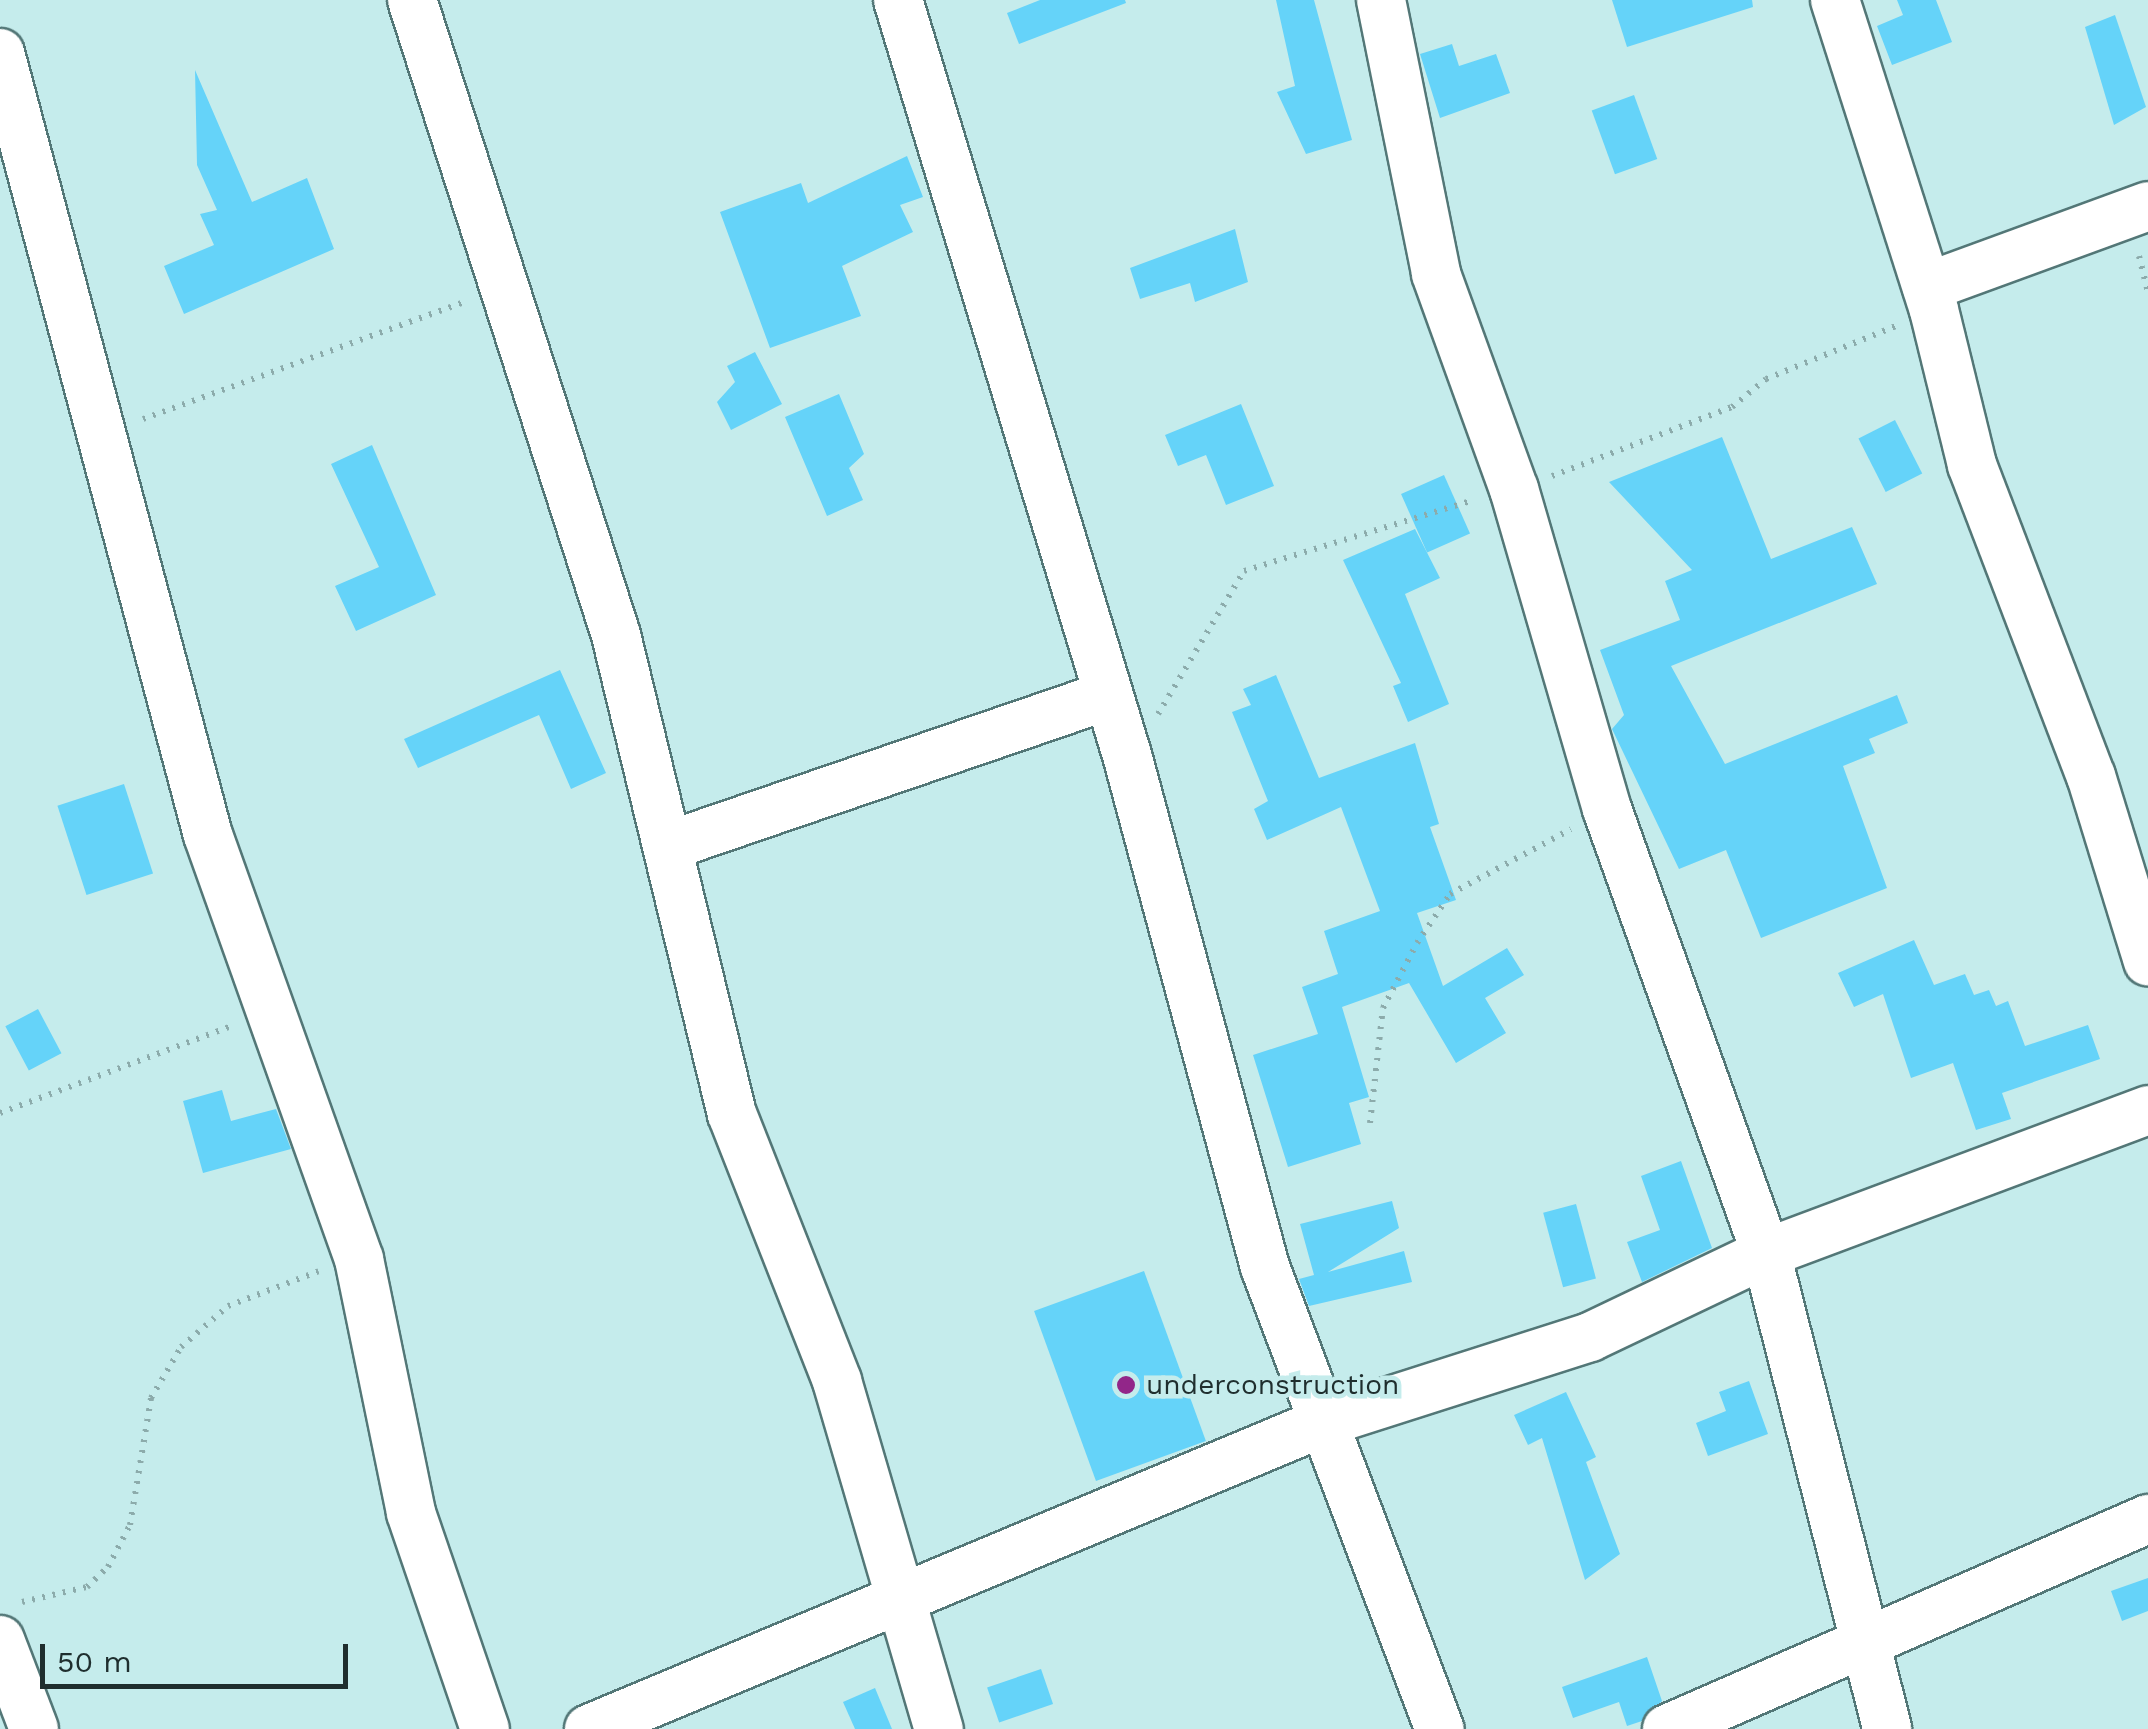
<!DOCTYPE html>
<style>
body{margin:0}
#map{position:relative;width:2148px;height:1729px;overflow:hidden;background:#c5ecec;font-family:"Work Sans",sans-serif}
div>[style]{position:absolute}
.building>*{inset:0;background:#65d3f9;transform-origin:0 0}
.path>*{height:6px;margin-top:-3px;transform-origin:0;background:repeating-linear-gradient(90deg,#8cabab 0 2.5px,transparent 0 10.5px)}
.roads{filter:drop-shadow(2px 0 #537777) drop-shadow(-2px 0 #537777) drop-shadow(0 2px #537777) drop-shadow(0 -2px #537777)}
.minor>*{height:48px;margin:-24px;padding:0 24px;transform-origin:24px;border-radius:24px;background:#fff}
.dots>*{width:28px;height:28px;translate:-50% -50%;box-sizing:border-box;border:5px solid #c5ecec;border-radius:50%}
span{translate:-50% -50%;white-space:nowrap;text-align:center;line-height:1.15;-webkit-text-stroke:9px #c5ecec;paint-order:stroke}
.poi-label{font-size:28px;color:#1f2e2e}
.left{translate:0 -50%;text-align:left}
.scale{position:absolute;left:40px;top:1644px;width:308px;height:45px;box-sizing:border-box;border:5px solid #1f2e2e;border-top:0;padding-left:12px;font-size:30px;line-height:35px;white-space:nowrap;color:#1f2e2e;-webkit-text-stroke:8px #c5ecec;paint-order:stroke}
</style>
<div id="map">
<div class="building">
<div style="clip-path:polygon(1040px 0,1125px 0,1126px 3px,1019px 44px,1007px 13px)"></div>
<div style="clip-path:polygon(1276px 0,1314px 0,1352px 140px,1306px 154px,1277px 92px,1295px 86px)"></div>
<div style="clip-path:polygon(1612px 0,1752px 0,1753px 7px,1627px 47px)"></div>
<div style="clip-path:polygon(1897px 0,1936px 0,1952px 42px,1892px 65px,1877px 26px,1903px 15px)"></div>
<div style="clip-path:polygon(2115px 15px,2146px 107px,2114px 125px,2085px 27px)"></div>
<div style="clip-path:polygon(1452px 44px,1459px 66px,1496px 54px,1510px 93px,1440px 118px,1420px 54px)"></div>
<div style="clip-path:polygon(195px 70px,252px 202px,307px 178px,334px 249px,184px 314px,164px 266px,214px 245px,200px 214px,217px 210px,197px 165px)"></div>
<div style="left:1634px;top:95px;width:68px;height:45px;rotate:70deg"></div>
<div style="clip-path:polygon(907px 156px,923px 197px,900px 205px,913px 232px,842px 266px,861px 316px,770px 348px,720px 212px,801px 183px,808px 203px)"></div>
<div style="clip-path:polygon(1235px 229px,1248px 282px,1195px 302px,1190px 283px,1140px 299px,1130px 268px)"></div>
<div style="clip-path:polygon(755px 352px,782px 404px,731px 430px,717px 402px,735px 382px,727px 366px)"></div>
<div style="clip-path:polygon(839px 394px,864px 454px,849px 468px,863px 500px,827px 516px,785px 417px)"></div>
<div style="clip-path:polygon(1241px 404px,1274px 486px,1226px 505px,1206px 455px,1178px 466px,1165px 435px)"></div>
<div style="left:1895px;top:420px;width:60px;height:41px;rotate:63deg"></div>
<div style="clip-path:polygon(1722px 437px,1771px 559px,1852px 527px,1877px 584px,1671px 666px,1725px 764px,1897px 695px,1908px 723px,1869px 739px,1875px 753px,1843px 766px,1887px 888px,1761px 938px,1726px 850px,1679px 869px,1612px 729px,1624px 715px,1600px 650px,1680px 620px,1665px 581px,1692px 570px,1609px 482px)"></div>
<div style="clip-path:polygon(372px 445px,436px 595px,356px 631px,335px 586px,379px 567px,331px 464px)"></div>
<div style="left:1444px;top:475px;width:64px;height:47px;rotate:66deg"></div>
<div style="clip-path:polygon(1415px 529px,1440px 578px,1405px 594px,1449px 704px,1408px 722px,1393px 686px,1401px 683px,1343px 560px)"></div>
<div style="clip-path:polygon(560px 670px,606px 773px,571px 789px,539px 715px,418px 768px,404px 739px)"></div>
<div style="clip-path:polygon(1276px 675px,1319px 778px,1415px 743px,1439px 824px,1430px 827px,1456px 900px,1417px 913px,1443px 986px,1507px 948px,1524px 975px,1485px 998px,1506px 1033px,1456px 1063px,1409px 983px,1342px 1007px,1369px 1097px,1349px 1103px,1361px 1144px,1288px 1167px,1253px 1055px,1318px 1034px,1302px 987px,1338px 974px,1324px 931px,1380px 911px,1341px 807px,1267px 840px,1254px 809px,1268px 801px,1232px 712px,1251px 705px,1243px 689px)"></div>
<div style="left:124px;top:784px;width:94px;height:70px;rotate:72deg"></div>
<div style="clip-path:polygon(1914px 940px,1934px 985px,1965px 974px,1974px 995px,1989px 990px,1996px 1006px,2008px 1001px,2025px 1046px,2088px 1025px,2100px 1059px,2002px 1093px,2011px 1119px,1976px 1130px,1953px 1063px,1911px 1078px,1883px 994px,1854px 1007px,1838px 973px)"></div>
<div style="left:38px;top:1009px;width:50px;height:37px;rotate:62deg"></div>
<div style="clip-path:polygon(222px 1090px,231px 1121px,276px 1109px,291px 1149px,203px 1173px,183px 1101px)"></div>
<div style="clip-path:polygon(1681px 1161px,1712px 1248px,1642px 1282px,1627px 1242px,1660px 1230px,1641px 1176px)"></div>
<div style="clip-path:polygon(1392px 1201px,1399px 1228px,1328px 1272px,1404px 1251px,1412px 1282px,1309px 1306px,1299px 1279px,1314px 1275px,1300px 1224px)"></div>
<div style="left:1576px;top:1204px;width:77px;height:34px;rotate:75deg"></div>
<div style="left:1144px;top:1271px;width:181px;height:117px;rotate:70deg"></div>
<div style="clip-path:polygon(1749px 1381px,1768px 1434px,1708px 1456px,1696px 1423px,1726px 1411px,1719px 1392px)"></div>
<div style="clip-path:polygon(1566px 1392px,1596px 1457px,1586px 1462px,1620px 1554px,1585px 1580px,1542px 1438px,1528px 1445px,1514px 1415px)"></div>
<div style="clip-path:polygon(2148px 1578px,2148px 1611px,2122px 1621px,2111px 1591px)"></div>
<div style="clip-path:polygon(1647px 1657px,1662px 1701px,1642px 1721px,1627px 1726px,1619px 1702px,1573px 1718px,1562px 1687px)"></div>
<div style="left:1041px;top:1669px;width:37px;height:57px;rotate:71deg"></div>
<div style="clip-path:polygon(875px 1688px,892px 1729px,855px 1729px,843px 1702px)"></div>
</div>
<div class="path">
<div style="left:2139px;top:256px;width:36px;rotate:76deg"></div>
<div style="left:143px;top:419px;width:343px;rotate:-20deg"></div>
<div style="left:1552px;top:476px;width:193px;rotate:-21deg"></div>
<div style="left:1732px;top:407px;width:44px;rotate:-39.5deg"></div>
<div style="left:1766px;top:379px;width:140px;rotate:-22.2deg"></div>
<div style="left:1158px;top:714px;width:167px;rotate:-59deg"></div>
<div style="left:1244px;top:571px;width:240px;rotate:-17.2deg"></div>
<div style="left:0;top:1113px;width:248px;rotate:-20.6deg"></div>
<div style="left:1370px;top:1123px;width:116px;rotate:-83.6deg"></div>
<div style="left:1383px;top:1008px;width:73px;rotate:-62.4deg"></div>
<div style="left:1417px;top:943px;width:59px;rotate:-56deg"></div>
<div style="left:1450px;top:894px;width:137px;rotate:-28.2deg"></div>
<div style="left:22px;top:1602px;width:67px;rotate:-13deg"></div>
<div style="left:87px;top:1587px;width:29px;rotate:-44deg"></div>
<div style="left:108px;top:1567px;width:47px;rotate:-62.4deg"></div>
<div style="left:130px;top:1525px;width:129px;rotate:-80.6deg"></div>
<div style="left:151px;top:1398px;width:59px;rotate:-59.5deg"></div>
<div style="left:181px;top:1347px;width:62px;rotate:-41.1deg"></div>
<div style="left:228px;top:1306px;width:97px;rotate:-21deg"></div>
</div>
<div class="roads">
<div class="minor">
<div style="left:412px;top:0;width:667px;rotate:72.19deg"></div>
<div style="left:616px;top:635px;width:493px;rotate:76.4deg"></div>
<div style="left:732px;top:1114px;width:287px;rotate:68.5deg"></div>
<div style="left:837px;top:1381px;width:363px;rotate:73.7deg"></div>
<div style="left:898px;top:0;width:789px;rotate:73.13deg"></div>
<div style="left:1127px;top:755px;width:530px;rotate:74.92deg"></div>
<div style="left:1265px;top:1267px;width:494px;rotate:69.3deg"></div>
<div style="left:1381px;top:0;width:279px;rotate:78.6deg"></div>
<div style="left:1436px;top:274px;width:229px;rotate:70.1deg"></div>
<div style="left:1514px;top:489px;width:333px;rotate:73.8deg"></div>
<div style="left:1607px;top:809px;width:472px;rotate:70.3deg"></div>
<div style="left:1766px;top:1253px;width:491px;rotate:75.7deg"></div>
<div style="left:1835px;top:0;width:325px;rotate:72.3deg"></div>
<div style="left:1934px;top:310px;width:160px;rotate:76.2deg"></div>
<div style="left:1972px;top:465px;width:333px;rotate:69.1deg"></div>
<div style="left:2091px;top:776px;width:194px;rotate:72.9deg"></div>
<div style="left:0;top:53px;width:809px;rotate:75.11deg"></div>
<div style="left:208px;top:835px;width:450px;rotate:70.4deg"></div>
<div style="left:359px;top:1259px;width:259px;rotate:78.4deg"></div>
<div style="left:411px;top:1513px;width:228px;rotate:71.1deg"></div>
<div style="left:1927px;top:287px;width:235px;rotate:-20.1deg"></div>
<div style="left:668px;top:846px;width:465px;rotate:-18.9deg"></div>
<div style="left:0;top:1640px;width:95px;rotate:69.1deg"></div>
<div style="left:589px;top:1729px;width:797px;rotate:-22.67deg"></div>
<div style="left:1324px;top:1422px;width:279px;rotate:-17.7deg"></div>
<div style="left:1590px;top:1337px;width:195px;rotate:-25.5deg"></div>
<div style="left:1766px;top:1253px;width:408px;rotate:-20.5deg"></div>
<div style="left:1667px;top:1729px;width:525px;rotate:-23.59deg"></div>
</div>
</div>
<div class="dots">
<div style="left:1126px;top:1385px;background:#922689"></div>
</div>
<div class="poi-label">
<span class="left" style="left:1146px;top:1385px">underconstruction</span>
</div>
<div class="scale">50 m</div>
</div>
